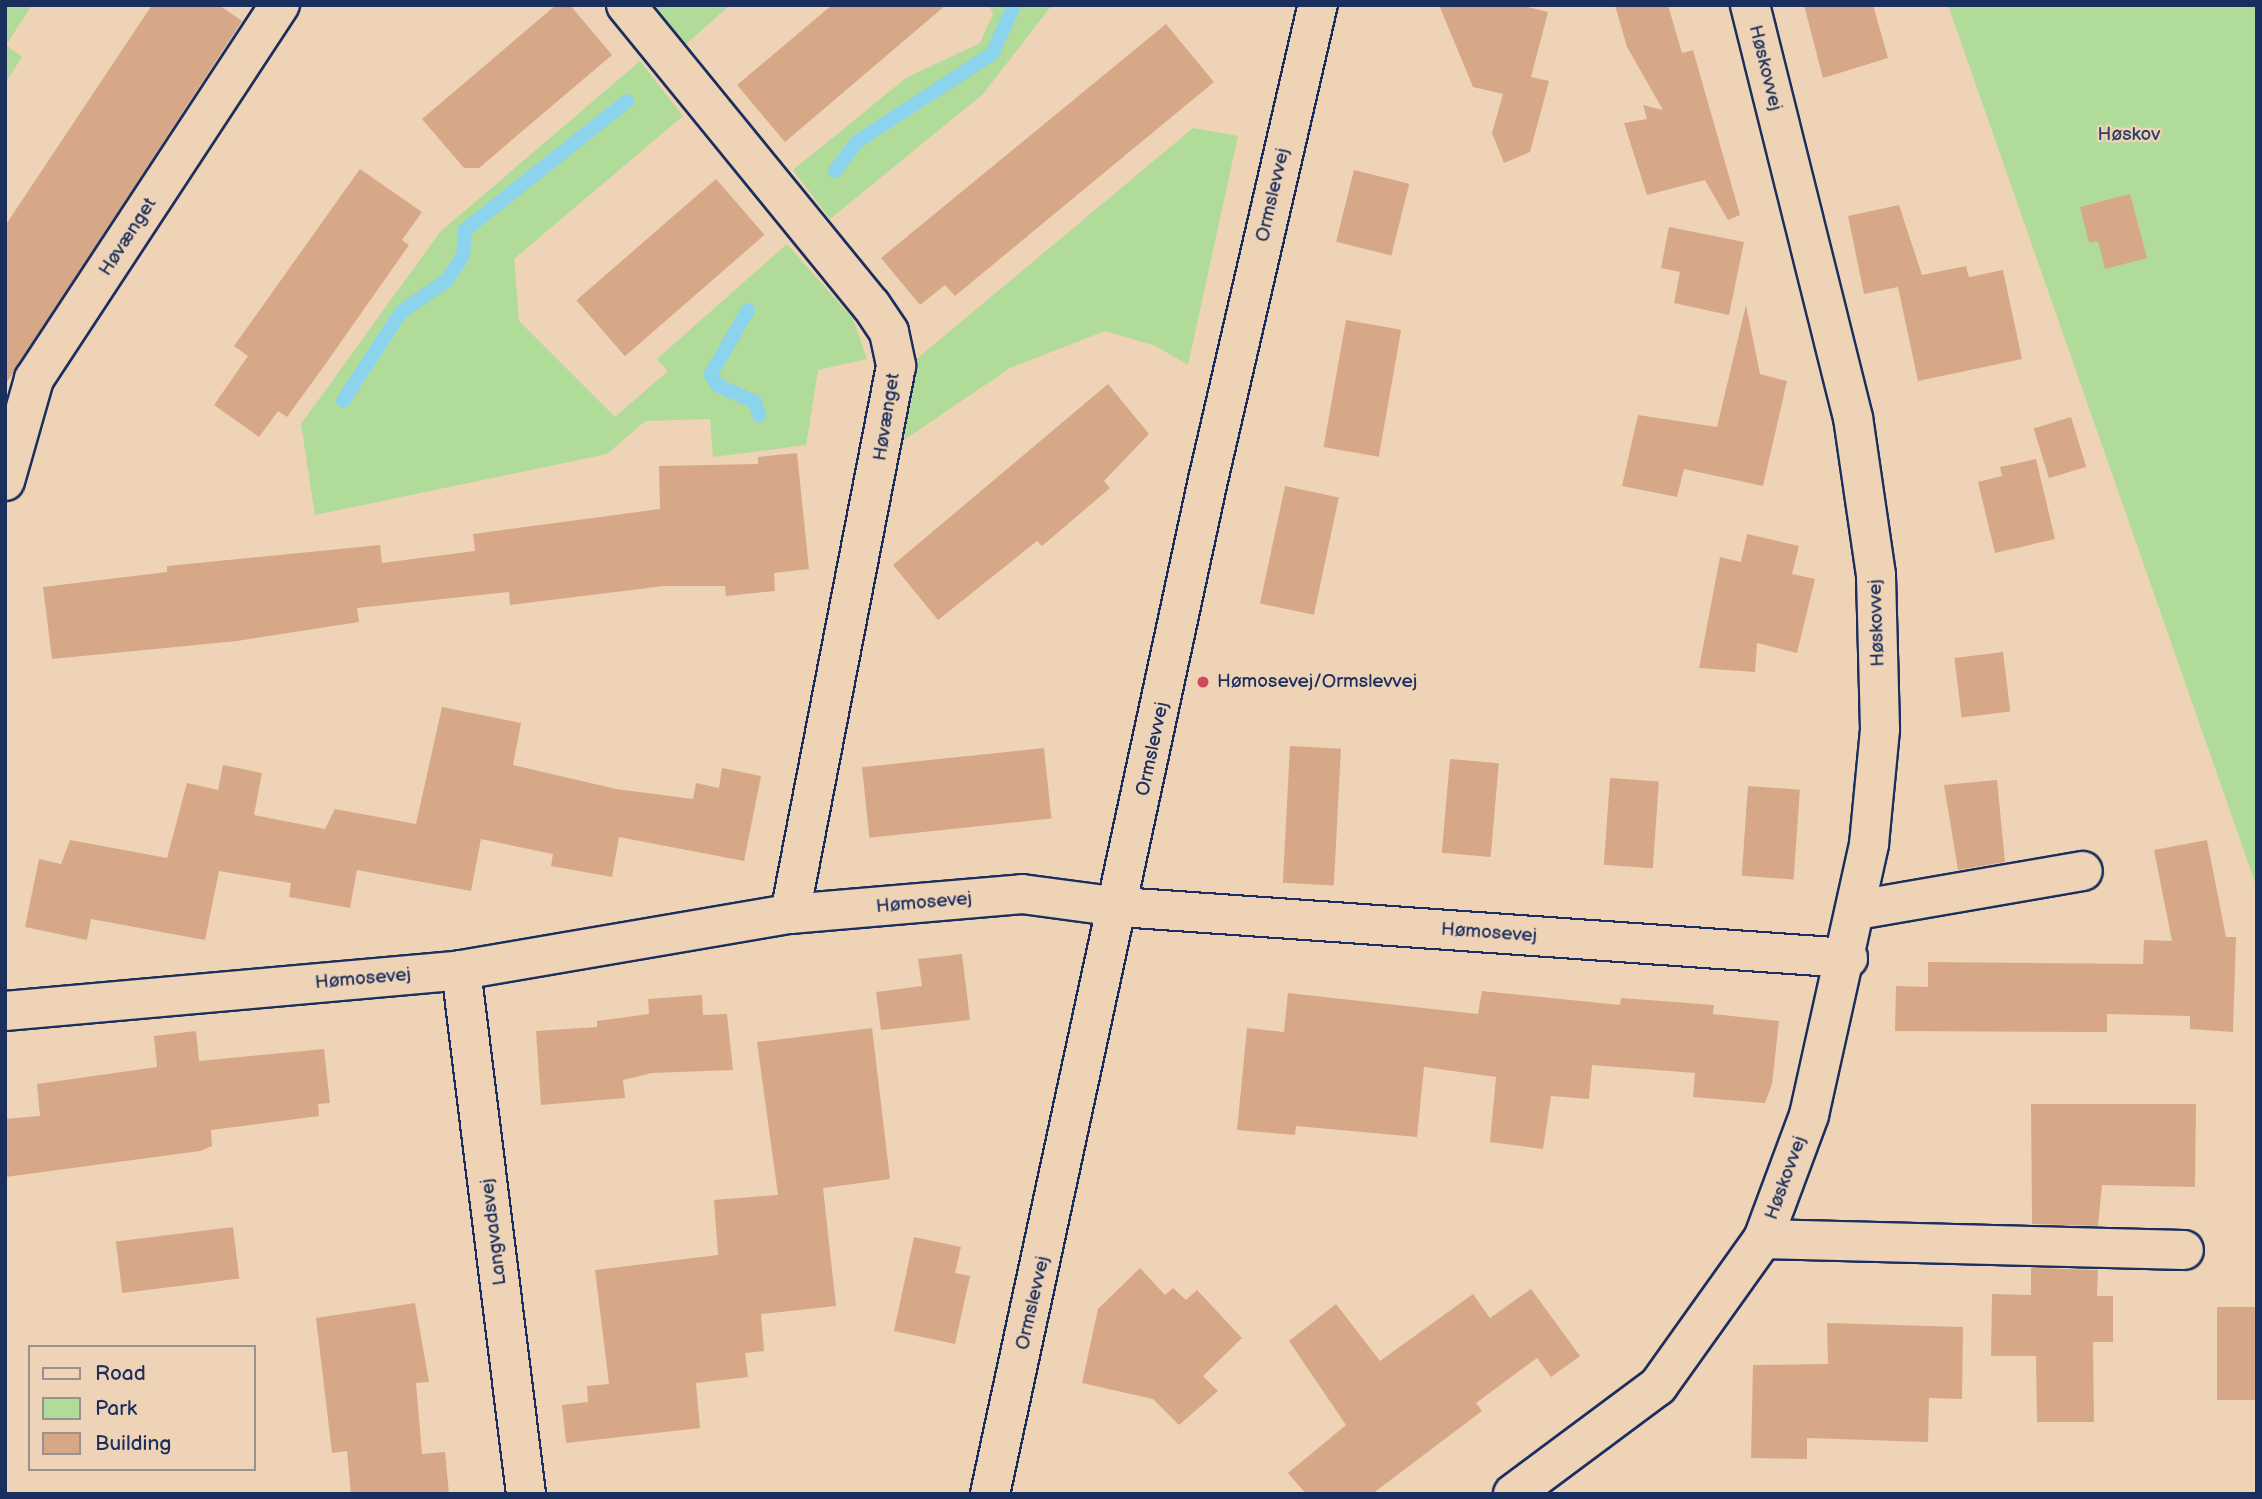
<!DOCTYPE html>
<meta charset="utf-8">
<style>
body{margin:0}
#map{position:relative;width:2262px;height:1499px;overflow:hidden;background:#efd3b6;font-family:"Balsamiq Sans",sans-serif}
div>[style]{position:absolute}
.green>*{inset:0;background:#b0db98}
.stream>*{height:14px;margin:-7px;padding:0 7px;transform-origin:7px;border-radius:7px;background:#8cd4ed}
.building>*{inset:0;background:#d6a888;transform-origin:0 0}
.roads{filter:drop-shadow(2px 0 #1b2f5e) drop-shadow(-2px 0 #1b2f5e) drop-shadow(0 2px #1b2f5e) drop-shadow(0 -2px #1b2f5e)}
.minor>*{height:38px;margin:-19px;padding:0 19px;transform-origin:19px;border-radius:19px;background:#efd3b6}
.dots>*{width:19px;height:19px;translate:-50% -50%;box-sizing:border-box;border:4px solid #efd3b6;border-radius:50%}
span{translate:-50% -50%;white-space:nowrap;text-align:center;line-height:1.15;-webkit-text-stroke:5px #efd3b6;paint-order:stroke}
.street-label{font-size:19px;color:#1b2f5e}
.park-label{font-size:19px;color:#2a4064}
.poi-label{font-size:19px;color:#1b2f5e}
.left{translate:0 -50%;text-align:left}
.frame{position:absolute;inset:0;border:7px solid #1b2f5e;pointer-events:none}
.legend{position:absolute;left:28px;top:1345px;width:228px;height:126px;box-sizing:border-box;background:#efd3b6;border:2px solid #9a9193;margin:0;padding:9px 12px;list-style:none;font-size:21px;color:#1b2f5e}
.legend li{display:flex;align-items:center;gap:14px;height:35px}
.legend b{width:35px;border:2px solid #9a9193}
</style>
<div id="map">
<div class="green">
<div style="clip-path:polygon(5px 5px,32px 5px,6px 45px,22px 57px,5px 83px)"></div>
<div style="clip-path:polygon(650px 5px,730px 5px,685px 45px)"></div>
<div style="clip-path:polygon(989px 5px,1052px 5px,983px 94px,830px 219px,793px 170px,906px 78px,980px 43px,993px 14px)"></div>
<div style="clip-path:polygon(1948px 5px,2257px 5px,2257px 888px)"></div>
<div style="clip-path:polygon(640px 61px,683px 116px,514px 259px,519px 321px,615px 417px,668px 371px,657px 359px,787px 244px,853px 319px,867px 359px,818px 370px,806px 445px,713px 457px,710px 419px,645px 421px,607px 454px,315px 515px,301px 424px,440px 232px)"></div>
<div style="clip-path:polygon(1193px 128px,1238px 136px,1188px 365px,1156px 346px,1105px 331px,1010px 368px,904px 440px,913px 362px)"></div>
</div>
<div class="stream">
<div style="left:835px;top:171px;width:38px;rotate:-53deg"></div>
<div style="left:858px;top:141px;width:160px;rotate:-33deg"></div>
<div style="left:992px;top:54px;width:54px;rotate:-65.8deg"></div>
<div style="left:748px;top:310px;width:74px;rotate:120deg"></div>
<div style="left:711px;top:374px;width:13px;rotate:61deg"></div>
<div style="left:717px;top:385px;width:42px;rotate:24.1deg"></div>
<div style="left:755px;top:402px;width:14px;rotate:73deg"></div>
<div style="left:343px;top:401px;width:106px;rotate:-56.9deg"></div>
<div style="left:401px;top:312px;width:55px;rotate:-34.6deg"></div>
<div style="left:446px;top:281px;width:30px;rotate:-56deg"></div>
<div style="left:463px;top:256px;width:26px;rotate:-86deg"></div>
<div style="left:465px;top:230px;width:207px;rotate:-38.5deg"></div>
</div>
<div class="building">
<div style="clip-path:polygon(152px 5px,219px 5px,242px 21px,5px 385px,5px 226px)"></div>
<div style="clip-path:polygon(556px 5px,570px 5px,612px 55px,479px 168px,464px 168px,422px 119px)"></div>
<div style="clip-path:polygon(832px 5px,946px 5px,785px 142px,737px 85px)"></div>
<div style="clip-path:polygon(1439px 5px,1520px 5px,1548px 12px,1531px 77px,1549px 81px,1530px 152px,1504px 163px,1492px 133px,1503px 94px,1473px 87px)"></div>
<div style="clip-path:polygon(1615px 5px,1668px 5px,1682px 53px,1693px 50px,1740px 215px,1728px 220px,1705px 180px,1647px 195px,1624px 123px,1647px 119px,1643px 105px,1663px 110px,1627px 47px)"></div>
<div style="clip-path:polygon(1804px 5px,1873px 5px,1888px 58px,1823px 78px)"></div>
<div style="clip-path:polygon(1166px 24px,1214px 82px,955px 296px,945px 285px,920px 305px,881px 258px)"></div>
<div style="clip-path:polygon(360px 169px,422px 212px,402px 240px,409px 245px,322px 369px,287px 417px,278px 411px,259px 437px,214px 405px,248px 356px,234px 346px)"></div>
<div style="left:1354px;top:170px;width:57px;height:74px;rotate:14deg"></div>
<div style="left:716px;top:179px;width:74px;height:185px;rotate:49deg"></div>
<div style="clip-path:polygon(2130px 194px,2147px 258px,2105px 269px,2098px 241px,2089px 243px,2080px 207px)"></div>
<div style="clip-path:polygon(1899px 205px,1922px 275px,1966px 266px,1969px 277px,2003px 270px,2022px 359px,1918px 381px,1898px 287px,1864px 294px,1848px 216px)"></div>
<div style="clip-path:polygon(1669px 227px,1744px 242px,1729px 315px,1674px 303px,1680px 272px,1661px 268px)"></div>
<div style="clip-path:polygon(1746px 305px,1760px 374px,1787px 381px,1763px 486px,1684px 469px,1677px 497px,1622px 486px,1638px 415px,1717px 427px)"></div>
<div style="left:1346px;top:320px;width:56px;height:129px;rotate:10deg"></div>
<div style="clip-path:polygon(1108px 384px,1149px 434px,1104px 481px,1110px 488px,1042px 546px,1037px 541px,938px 620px,893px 565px)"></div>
<div style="left:2071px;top:417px;width:52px;height:39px;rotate:73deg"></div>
<div style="clip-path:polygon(797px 453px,809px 569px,774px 573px,775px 591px,726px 596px,725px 586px,664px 586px,510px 605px,509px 592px,357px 608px,359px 622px,237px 641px,52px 659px,43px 587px,167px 572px,167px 566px,380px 545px,382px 563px,475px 551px,473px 534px,660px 509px,659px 466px,758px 464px,758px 457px)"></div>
<div style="clip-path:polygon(2036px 459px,2055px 539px,1995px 553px,1978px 482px,2002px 476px,2000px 467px)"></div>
<div style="left:1285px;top:486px;width:55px;height:120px;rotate:12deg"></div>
<div style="clip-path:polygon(1747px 534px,1799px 546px,1792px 574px,1815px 579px,1797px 653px,1757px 643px,1755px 672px,1699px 668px,1720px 557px,1741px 562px)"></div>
<div style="left:2003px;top:652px;width:60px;height:49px;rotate:83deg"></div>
<div style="clip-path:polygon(442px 707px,521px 723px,513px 765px,616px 789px,693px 799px,696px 783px,719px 788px,722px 768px,761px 776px,744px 861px,619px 837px,612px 877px,551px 866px,553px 854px,481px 839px,471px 891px,357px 870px,350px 908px,289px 897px,291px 883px,219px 871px,205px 940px,91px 919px,87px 940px,25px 927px,39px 859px,61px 864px,70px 840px,167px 858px,187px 783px,218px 790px,223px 765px,262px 773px,254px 815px,325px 829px,335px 809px,416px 824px)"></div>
<div style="left:1290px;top:746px;width:51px;height:137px;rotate:3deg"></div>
<div style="left:1044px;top:748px;width:71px;height:183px;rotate:84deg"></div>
<div style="left:1450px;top:759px;width:49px;height:94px;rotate:5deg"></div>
<div style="left:1610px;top:778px;width:49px;height:87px;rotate:4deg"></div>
<div style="clip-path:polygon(1997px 780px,2005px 862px,1958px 870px,1944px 785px)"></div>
<div style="left:1748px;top:786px;width:52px;height:90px;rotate:4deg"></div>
<div style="clip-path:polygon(2207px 840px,2226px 937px,2236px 937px,2233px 1032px,2190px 1029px,2190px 1016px,2107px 1014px,2107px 1032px,1895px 1031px,1896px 986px,1928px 987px,1928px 962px,2143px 964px,2144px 940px,2172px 941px,2154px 850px)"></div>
<div style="clip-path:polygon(962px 954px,970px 1020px,881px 1030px,876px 992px,922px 986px,918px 959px)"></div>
<div style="clip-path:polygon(1482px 991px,1620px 1005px,1621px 998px,1714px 1005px,1713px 1014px,1779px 1021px,1772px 1084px,1765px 1103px,1693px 1097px,1695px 1073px,1592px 1065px,1589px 1099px,1551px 1096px,1543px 1149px,1490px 1142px,1496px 1077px,1424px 1067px,1417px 1137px,1296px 1126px,1295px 1135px,1237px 1130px,1247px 1028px,1284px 1032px,1288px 993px,1478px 1014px)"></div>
<div style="clip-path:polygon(702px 995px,703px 1015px,727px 1014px,733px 1070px,652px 1073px,623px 1080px,625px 1098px,541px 1105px,536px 1031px,597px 1027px,597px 1021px,649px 1014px,648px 999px)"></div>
<div style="clip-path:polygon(872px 1028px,890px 1179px,823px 1188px,836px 1306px,761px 1314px,764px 1351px,745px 1353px,748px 1377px,696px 1383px,700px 1428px,566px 1443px,562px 1405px,588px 1402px,587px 1386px,609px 1384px,595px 1270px,718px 1255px,714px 1200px,778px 1195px,757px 1042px)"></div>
<div style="clip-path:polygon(196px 1031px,199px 1061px,324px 1049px,330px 1103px,318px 1104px,319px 1116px,211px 1130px,212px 1146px,200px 1151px,5px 1177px,5px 1119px,40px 1116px,37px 1084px,157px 1067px,154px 1036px)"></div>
<div style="clip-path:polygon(2031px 1104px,2196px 1104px,2195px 1187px,2102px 1185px,2098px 1226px,2032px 1224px)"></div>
<div style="left:233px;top:1227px;width:52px;height:118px;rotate:83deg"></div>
<div style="clip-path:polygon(914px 1237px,961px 1247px,955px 1273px,970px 1276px,955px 1344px,894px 1331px)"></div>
<div style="clip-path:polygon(1140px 1268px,1165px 1295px,1173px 1288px,1186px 1300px,1197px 1290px,1242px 1338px,1203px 1376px,1218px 1391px,1179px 1425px,1153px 1399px,1082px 1383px,1098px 1309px)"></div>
<div style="clip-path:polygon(2031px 1268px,2098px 1270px,2097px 1296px,2113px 1296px,2113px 1342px,2093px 1342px,2094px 1422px,2037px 1422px,2036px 1356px,1991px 1356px,1992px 1294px,2031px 1295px)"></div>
<div style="clip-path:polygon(1531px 1289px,1580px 1356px,1551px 1377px,1537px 1358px,1476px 1403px,1482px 1411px,1372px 1494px,1306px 1494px,1288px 1473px,1346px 1425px,1289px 1341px,1336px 1304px,1380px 1361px,1473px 1294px,1490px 1318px)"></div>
<div style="clip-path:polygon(415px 1303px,429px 1382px,416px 1383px,422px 1454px,445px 1452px,449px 1494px,351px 1494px,347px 1451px,332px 1453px,316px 1318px)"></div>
<div style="left:2217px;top:1307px;width:40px;height:93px"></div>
<div style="clip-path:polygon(1827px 1323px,1963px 1327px,1962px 1399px,1929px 1398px,1928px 1442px,1807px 1438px,1807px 1459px,1751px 1458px,1753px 1365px,1828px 1364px)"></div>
</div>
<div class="roads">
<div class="minor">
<div style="left:626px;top:5px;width:387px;rotate:50.8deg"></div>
<div style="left:871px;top:305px;width:32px;rotate:56deg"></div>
<div style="left:889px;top:332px;width:35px;rotate:78deg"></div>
<div style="left:896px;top:366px;width:558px;rotate:100.95deg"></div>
<div style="left:5px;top:481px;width:106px;rotate:-74.1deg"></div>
<div style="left:34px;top:379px;width:448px;rotate:-56.7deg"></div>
<div style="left:1857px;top:910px;width:229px;rotate:-9.8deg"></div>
<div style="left:461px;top:970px;width:528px;rotate:82.93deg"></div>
<div style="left:5px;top:1011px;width:458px;rotate:-5.1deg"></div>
<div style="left:461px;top:970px;width:334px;rotate:-9.7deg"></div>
<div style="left:790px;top:914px;width:233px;rotate:-4.9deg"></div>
<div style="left:1022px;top:894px;width:99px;rotate:7.6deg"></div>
<div style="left:1120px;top:907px;width:730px;rotate:4.01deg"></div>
<div style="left:1763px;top:1239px;width:421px;rotate:1.5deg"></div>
<div style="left:990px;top:1494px;width:1037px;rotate:-77.87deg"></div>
<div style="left:1208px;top:480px;width:488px;rotate:-77deg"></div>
<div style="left:1513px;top:1494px;width:181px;rotate:-36.7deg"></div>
<div style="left:1658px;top:1386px;width:181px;rotate:-54.5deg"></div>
<div style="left:1763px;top:1239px;width:132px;rotate:-69.6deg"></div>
<div style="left:1809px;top:1115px;width:278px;rotate:-77.5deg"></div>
<div style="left:1869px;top:844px;width:116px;rotate:-84.5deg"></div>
<div style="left:1880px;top:729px;width:154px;rotate:-91.5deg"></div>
<div style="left:1876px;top:575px;width:159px;rotate:-98.3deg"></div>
<div style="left:1853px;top:418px;width:426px;rotate:-104deg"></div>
</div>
</div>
<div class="dots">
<div style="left:1203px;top:682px;background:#d1495b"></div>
</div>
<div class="street-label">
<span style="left:1765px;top:68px;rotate:76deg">Høskovvej</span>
<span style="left:1273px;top:195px;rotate:-77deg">Ormslevvej</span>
<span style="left:128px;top:237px;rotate:-57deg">Høvænget</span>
<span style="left:887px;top:417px;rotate:-81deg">Høvænget</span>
<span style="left:1877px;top:623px;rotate:-92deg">Høskovvej</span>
<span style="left:1153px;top:749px;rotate:-78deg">Ormslevvej</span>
<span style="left:924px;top:903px;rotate:-5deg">Hømosevej</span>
<span style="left:1489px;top:933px;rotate:4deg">Hømosevej</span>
<span style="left:363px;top:979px;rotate:-5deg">Hømosevej</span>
<span style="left:1786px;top:1178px;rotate:-70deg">Høskovvej</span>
<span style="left:494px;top:1232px;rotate:-97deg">Langvadsvej</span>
<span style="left:1033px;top:1303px;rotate:-77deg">Ormslevvej</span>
</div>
<div class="park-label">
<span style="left:2129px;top:135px">Høskov</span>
</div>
<div class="poi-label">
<span class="left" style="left:1217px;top:682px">Hømosevej/Ormslevvej</span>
</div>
<div class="frame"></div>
<ul class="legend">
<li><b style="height:9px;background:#efd3b6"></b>Road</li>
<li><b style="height:19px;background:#b0db98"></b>Park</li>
<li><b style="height:19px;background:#d6a888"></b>Building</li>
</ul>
</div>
